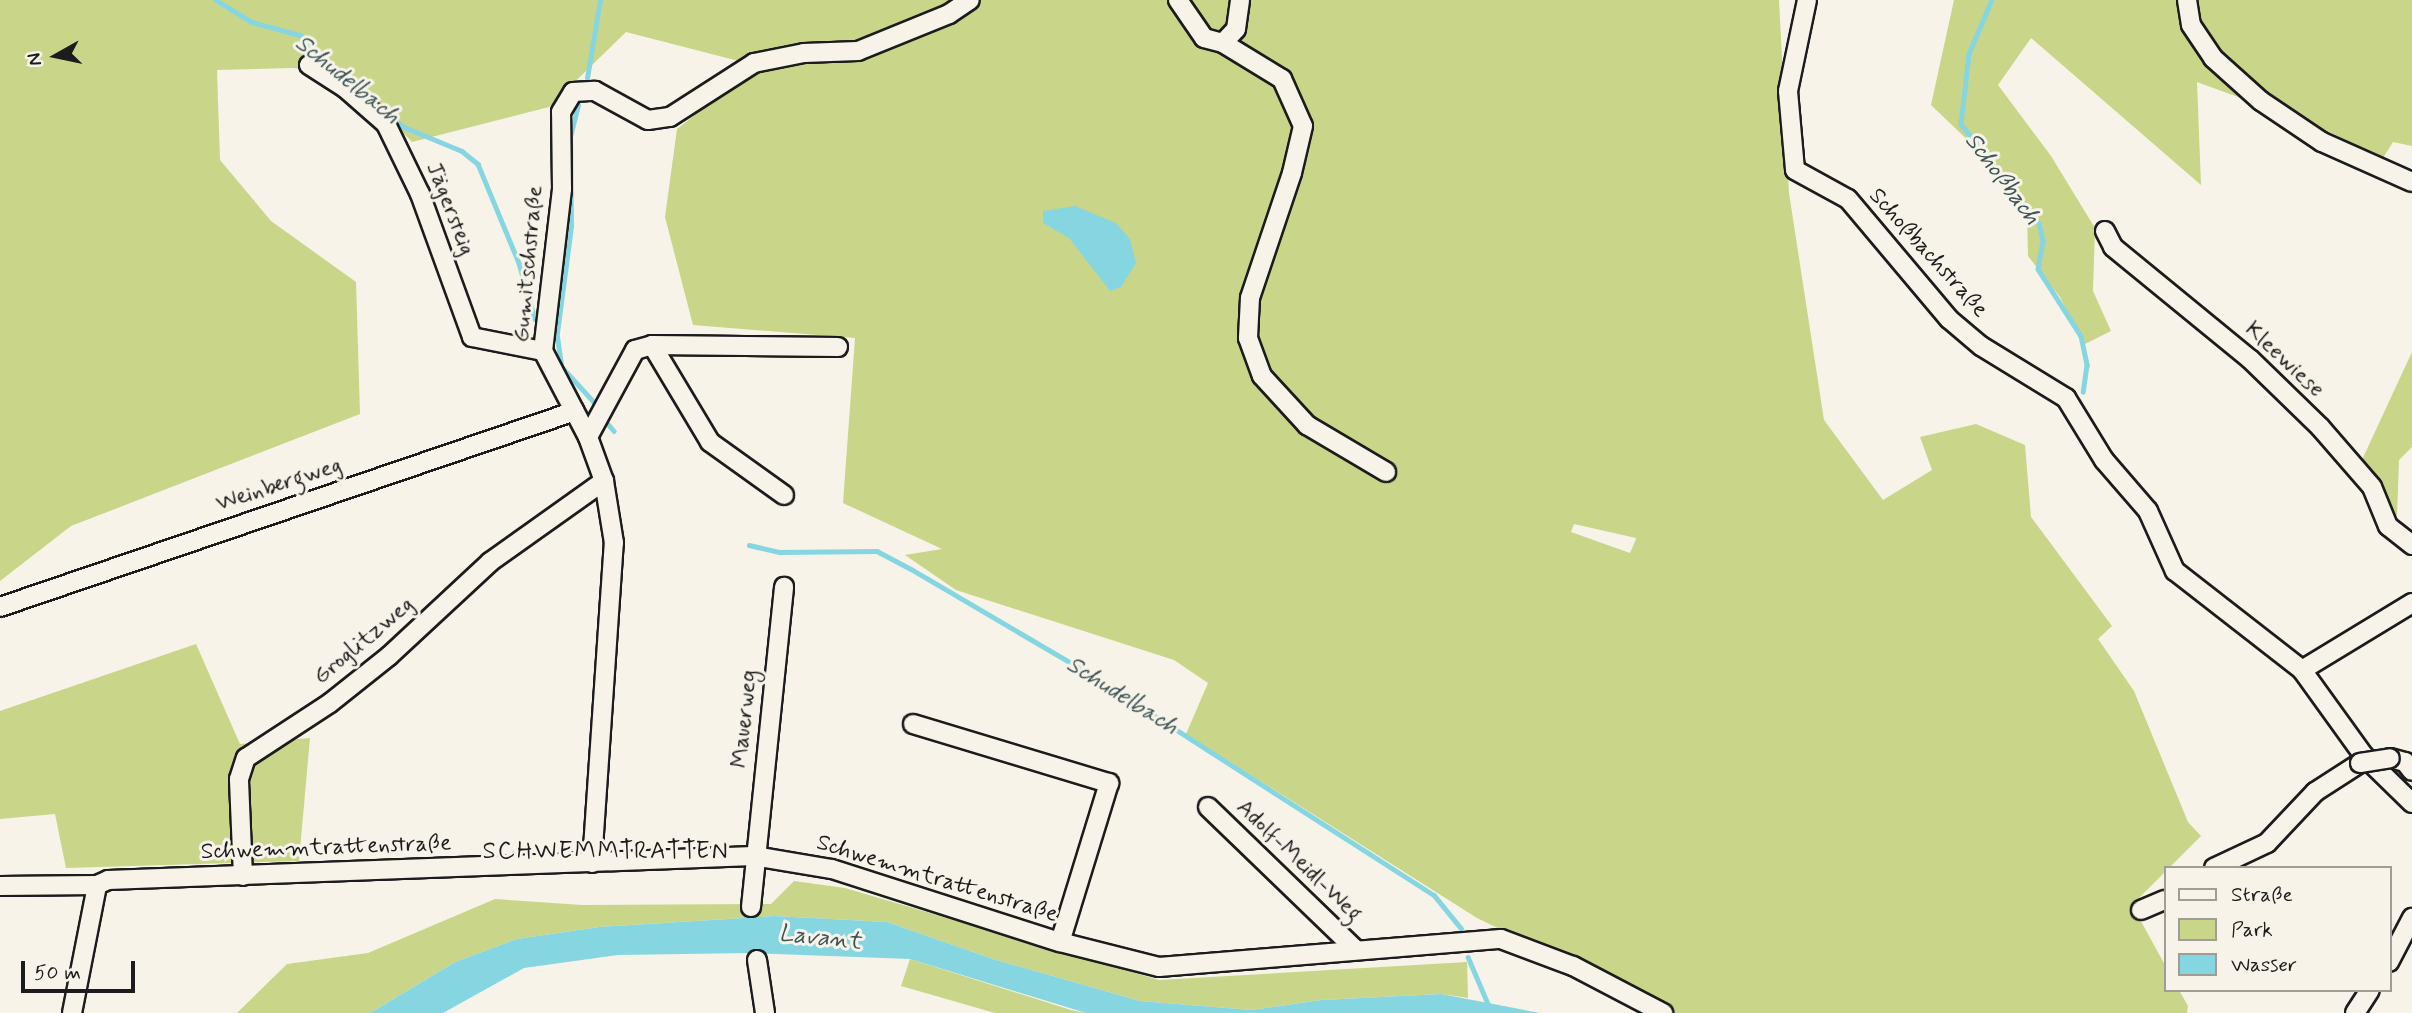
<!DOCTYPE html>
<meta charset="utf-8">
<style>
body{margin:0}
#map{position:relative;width:2412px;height:1013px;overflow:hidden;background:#f7f3e8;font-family:Mynerve,sans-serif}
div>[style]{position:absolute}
.green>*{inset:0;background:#c9d588}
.water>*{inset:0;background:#86d6e2}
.stream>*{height:4.5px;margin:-2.25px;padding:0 2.25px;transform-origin:2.25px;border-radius:2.25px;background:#86d6e2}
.roads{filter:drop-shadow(2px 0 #1c1c1c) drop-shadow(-2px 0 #1c1c1c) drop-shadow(0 2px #1c1c1c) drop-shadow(0 -2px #1c1c1c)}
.minor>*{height:18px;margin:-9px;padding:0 9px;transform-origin:9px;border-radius:9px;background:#f7f3e8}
.bridges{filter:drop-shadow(2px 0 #1c1c1c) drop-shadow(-2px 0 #1c1c1c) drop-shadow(0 2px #1c1c1c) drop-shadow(0 -2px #1c1c1c)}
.minor-bridge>*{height:18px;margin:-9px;padding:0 9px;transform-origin:9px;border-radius:9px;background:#f7f3e8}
span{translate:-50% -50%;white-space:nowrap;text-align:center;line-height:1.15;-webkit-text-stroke:6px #f7f3e8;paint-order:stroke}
.street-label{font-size:23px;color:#1c1c1c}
.water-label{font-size:24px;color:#3c5457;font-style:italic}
.neighbourhood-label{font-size:24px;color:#1c1c1c;letter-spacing:2px}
.legend{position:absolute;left:2164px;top:866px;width:228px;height:126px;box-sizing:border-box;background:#f7f3e8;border:2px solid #9f9d96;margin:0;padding:9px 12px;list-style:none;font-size:21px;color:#1c1c1c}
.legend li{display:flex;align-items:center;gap:14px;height:35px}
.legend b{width:35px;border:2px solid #9f9d96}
.north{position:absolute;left:21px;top:21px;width:70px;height:70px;-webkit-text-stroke:5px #f7f3e8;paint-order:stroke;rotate:261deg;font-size:19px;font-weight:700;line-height:28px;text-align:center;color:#1c1c1c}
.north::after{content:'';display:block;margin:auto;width:24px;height:32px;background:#1c1c1c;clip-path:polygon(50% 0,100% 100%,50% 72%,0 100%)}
.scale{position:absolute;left:21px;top:961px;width:114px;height:32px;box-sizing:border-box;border:4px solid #1c1c1c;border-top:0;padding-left:9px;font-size:21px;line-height:24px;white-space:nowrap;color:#1c1c1c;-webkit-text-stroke:5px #f7f3e8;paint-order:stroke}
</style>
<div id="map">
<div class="green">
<div style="clip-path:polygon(evenodd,0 0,1779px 0,1789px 193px,1824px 420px,1883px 500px,1932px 470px,1920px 437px,1976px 424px,2025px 445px,2031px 517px,2112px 626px,2098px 639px,2134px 691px,2188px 822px,2201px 836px,2132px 905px,2165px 965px,2165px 990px,2179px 990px,2188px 1006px,2187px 1013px,1674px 1013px,1477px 918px,1186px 734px,1208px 683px,1174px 660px,956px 590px,905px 555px,942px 549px,843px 503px,855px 338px,693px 325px,665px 217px,677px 129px,758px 66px,626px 32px,549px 107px,412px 142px,344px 72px,292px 68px,217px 70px,220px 160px,271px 221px,356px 282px,360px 414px,71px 526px,0 581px,0 0,1574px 524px,1636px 538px,1636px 539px,1630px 553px,1571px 532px,1574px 524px)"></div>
<div style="clip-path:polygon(1954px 0,2412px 0,2412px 146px,2393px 142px,2383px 158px,2317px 126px,2197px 82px,2201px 185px,2031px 38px,1998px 85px,2051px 156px,2095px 228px,2093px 291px,2111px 331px,2083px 345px,2060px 297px,2028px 256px,2027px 215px,2000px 171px,1931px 105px)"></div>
<div style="clip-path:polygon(2412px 352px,2412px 447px,2399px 460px,2397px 516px,2361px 462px)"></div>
<div style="clip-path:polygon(196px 644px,240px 744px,310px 738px,299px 861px,66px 868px,55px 814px,0 819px,0 711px)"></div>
<div style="clip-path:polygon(794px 881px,845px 888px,1159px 980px,1467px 962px,1468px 998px,1441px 994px,1321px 1000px,1252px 1010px,1140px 1001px,993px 959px,887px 922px,774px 916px,599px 927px,517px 939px,455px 962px,370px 1013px,237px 1013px,287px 964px,368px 953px,495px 899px,582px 905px,771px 904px)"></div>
<div style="clip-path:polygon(910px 959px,1071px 1010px,1086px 1013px,995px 1013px,901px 986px)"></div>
</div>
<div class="water">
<div style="clip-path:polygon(1075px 206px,1116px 223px,1130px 239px,1136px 263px,1121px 287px,1110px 291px,1069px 238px,1043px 223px,1043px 211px)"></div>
<div style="clip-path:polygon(774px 916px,887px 922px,993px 959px,1140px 1001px,1252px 1010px,1321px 1000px,1441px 994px,1540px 1013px,1086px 1013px,910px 959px,751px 953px,618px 955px,524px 968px,443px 1013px,370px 1013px,455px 962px,517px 939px,599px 927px)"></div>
</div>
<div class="stream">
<div style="left:216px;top:0;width:42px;rotate:31.4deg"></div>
<div style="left:252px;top:22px;width:50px;rotate:15.2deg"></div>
<div style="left:300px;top:35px;width:44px;rotate:48.7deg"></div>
<div style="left:1992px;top:0;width:59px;rotate:113.1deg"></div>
<div style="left:1969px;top:54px;width:70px;rotate:96.5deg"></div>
<div style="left:1961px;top:124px;width:126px;rotate:51.8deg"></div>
<div style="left:2039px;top:223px;width:18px;rotate:77deg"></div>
<div style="left:2043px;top:241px;width:28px;rotate:100deg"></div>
<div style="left:2038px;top:269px;width:80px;rotate:57.3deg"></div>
<div style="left:2081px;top:336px;width:30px;rotate:78deg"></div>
<div style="left:2087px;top:365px;width:27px;rotate:98deg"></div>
<div style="left:587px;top:78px;width:79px;rotate:-80.5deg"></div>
<div style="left:364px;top:94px;width:52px;rotate:39.5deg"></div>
<div style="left:404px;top:127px;width:63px;rotate:22.5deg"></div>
<div style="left:462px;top:151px;width:21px;rotate:39deg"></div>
<div style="left:478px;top:164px;width:107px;rotate:67.5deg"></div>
<div style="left:519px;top:263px;width:58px;rotate:74.1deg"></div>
<div style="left:557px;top:333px;width:108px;rotate:-82.5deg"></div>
<div style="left:571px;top:226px;width:89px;rotate:-90.6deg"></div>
<div style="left:570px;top:137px;width:33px;rotate:-76deg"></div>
<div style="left:557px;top:333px;width:34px;rotate:82deg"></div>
<div style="left:562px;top:367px;width:47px;rotate:47.6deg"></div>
<div style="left:608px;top:424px;width:9px;rotate:49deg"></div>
<div style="left:749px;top:545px;width:32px;rotate:13deg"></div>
<div style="left:780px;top:552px;width:97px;rotate:-0.6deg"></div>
<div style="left:877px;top:551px;width:38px;rotate:28deg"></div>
<div style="left:911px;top:569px;width:205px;rotate:30.4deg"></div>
<div style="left:1088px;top:673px;width:411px;rotate:32.7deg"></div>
<div style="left:1434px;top:895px;width:43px;rotate:50.7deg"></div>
<div style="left:1468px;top:957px;width:61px;rotate:66.8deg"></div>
</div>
<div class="roads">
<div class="minor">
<div style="left:1178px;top:0;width:46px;rotate:55.6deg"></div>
<div style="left:1204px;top:38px;width:20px;rotate:15deg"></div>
<div style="left:1223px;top:43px;width:19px;rotate:-47deg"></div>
<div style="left:1236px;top:29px;width:29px;rotate:-82deg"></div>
<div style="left:1807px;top:0;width:93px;rotate:101.8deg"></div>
<div style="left:1788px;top:91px;width:79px;rotate:84.9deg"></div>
<div style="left:1795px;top:170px;width:60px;rotate:28.7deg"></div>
<div style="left:1848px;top:199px;width:157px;rotate:49.9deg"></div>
<div style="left:1949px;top:319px;width:42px;rotate:40.2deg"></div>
<div style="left:1981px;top:346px;width:100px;rotate:31.5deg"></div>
<div style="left:2066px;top:398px;width:73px;rotate:58.5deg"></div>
<div style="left:2104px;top:460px;width:67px;rotate:49.2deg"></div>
<div style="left:2148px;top:511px;width:66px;rotate:65.8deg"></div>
<div style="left:2175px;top:571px;width:161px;rotate:37.9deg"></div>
<div style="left:2302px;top:670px;width:106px;rotate:54.2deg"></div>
<div style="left:2364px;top:756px;width:67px;rotate:44.4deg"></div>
<div style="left:2187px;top:0;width:25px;rotate:81deg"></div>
<div style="left:2191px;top:25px;width:40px;rotate:56deg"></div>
<div style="left:2213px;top:58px;width:64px;rotate:41.9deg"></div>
<div style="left:2261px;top:101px;width:73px;rotate:33.9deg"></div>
<div style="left:2322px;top:142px;width:98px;rotate:24deg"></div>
<div style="left:1223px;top:43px;width:69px;rotate:31.4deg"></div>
<div style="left:1282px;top:79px;width:51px;rotate:65.9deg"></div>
<div style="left:1303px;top:126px;width:48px;rotate:103.2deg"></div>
<div style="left:1292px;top:173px;width:132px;rotate:108.6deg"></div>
<div style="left:1250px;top:298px;width:40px;rotate:92.9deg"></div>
<div style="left:1248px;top:338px;width:40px;rotate:69.8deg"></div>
<div style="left:1262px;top:376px;width:67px;rotate:47.4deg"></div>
<div style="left:1307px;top:425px;width:92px;rotate:30.7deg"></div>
<div style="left:309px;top:65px;width:43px;rotate:32.6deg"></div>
<div style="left:345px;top:88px;width:55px;rotate:41.3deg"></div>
<div style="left:386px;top:124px;width:78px;rotate:64.1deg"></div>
<div style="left:420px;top:194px;width:152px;rotate:70deg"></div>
<div style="left:472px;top:337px;width:72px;rotate:11.2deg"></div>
<div style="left:2105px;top:231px;width:18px;rotate:63deg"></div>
<div style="left:2113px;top:247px;width:177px;rotate:39.3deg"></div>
<div style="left:2250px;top:359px;width:98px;rotate:44.2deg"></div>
<div style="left:2320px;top:427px;width:79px;rotate:49.1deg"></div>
<div style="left:2372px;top:487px;width:42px;rotate:67.7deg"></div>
<div style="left:2388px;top:526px;width:31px;rotate:38deg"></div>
<div style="left:652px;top:345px;width:186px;rotate:0.6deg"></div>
<div style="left:588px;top:437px;width:99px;rotate:-61.6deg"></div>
<div style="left:635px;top:350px;width:18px;rotate:-16deg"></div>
<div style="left:652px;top:345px;width:113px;rotate:59.1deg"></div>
<div style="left:710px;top:442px;width:91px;rotate:35.6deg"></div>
<div style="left:0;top:607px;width:607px;rotate:-18.82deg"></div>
<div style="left:2302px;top:670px;width:129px;rotate:-31.3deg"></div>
<div style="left:913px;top:724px;width:205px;rotate:16.8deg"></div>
<div style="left:1109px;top:783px;width:166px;rotate:107.1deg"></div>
<div style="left:2390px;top:758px;width:16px;rotate:15deg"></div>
<div style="left:2405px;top:762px;width:11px;rotate:52deg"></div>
<div style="left:1208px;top:807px;width:206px;rotate:44deg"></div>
<div style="left:592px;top:863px;width:321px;rotate:-86.1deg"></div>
<div style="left:614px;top:543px;width:63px;rotate:-99.2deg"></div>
<div style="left:604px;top:481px;width:47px;rotate:-110deg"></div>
<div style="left:588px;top:437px;width:97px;rotate:-117.6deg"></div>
<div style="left:543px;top:351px;width:163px;rotate:-83.3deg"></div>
<div style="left:562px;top:189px;width:77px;rotate:-90.7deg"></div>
<div style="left:561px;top:112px;width:23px;rotate:-59deg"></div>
<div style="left:573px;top:92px;width:22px;rotate:-3deg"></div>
<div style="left:595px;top:91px;width:60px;rotate:28.7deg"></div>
<div style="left:648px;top:120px;width:22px;rotate:-8deg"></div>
<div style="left:670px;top:117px;width:100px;rotate:-32.7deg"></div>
<div style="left:754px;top:63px;width:51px;rotate:-11.3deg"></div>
<div style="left:804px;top:53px;width:54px;rotate:-2.1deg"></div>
<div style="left:858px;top:51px;width:98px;rotate:-22.1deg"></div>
<div style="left:949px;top:14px;width:25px;rotate:-34deg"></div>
<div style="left:2214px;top:868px;width:59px;rotate:-25.3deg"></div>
<div style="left:2267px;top:843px;width:70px;rotate:-46.7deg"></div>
<div style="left:2315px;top:792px;width:54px;rotate:-32.8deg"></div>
<div style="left:243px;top:876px;width:97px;rotate:-92.4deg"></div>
<div style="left:239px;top:779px;width:22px;rotate:-72deg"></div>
<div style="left:246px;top:758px;width:100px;rotate:-33.2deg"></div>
<div style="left:330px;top:703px;width:75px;rotate:-38.5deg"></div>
<div style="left:389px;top:656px;width:138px;rotate:-42.9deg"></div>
<div style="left:490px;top:562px;width:140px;rotate:-35.4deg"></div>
<div style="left:0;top:886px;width:97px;rotate:-0.6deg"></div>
<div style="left:751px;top:907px;width:322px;rotate:-84.1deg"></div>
<div style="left:2141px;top:910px;width:26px;rotate:-23deg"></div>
<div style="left:757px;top:960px;width:54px;rotate:81.4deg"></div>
<div style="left:2389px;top:962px;width:50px;rotate:-62.4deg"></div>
<div style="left:72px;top:1013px;width:130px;rotate:-78.9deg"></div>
<div style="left:97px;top:885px;width:12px;rotate:-24deg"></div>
<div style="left:108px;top:880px;width:646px;rotate:-2.13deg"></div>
<div style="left:754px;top:856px;width:79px;rotate:9.5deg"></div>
<div style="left:832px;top:869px;width:239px;rotate:17.8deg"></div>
<div style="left:1060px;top:942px;width:102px;rotate:14.2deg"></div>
<div style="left:1159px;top:967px;width:343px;rotate:-4.7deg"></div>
<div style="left:1501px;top:939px;width:77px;rotate:20.6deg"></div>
<div style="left:1573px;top:966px;width:102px;rotate:27.6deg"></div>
<div style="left:2355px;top:1013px;width:27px;rotate:-57deg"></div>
</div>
</div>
<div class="bridges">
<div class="minor-bridge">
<div style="left:2360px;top:763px;width:30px;rotate:-9deg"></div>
</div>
</div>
<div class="street-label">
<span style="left:450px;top:209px;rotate:69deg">Jägersteig</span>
<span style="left:1928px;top:253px;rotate:48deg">Schoßbachstraße</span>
<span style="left:529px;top:264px;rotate:-85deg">Gumitschstraße</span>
<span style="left:2284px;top:360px;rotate:43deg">Kleewiese</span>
<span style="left:279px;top:485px;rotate:-18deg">Weinbergweg</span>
<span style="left:364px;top:641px;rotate:-40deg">Groglitzweg</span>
<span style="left:745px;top:719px;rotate:-84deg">Mauerweg</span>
<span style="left:326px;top:848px;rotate:-2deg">Schwemmtrattenstraße</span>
<span style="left:1299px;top:861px;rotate:44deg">Adolf-Meidl-Weg</span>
<span style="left:937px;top:879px;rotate:17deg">Schwemmtrattenstraße</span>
</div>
<div class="water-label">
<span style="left:347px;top:80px;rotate:39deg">Schudelbach</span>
<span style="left:2002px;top:179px;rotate:53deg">Schoßbach</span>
<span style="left:1122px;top:696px;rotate:32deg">Schudelbach</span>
<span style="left:820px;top:938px;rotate:6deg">Lavant</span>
</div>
<div class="neighbourhood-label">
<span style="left:606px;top:852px">SCHWEMMTRATTEN</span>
</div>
<ul class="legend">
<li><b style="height:9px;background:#f7f3e8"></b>Straße</li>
<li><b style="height:19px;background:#c9d588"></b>Park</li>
<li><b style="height:19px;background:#86d6e2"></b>Wasser</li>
</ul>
<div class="north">N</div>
<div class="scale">50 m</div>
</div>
